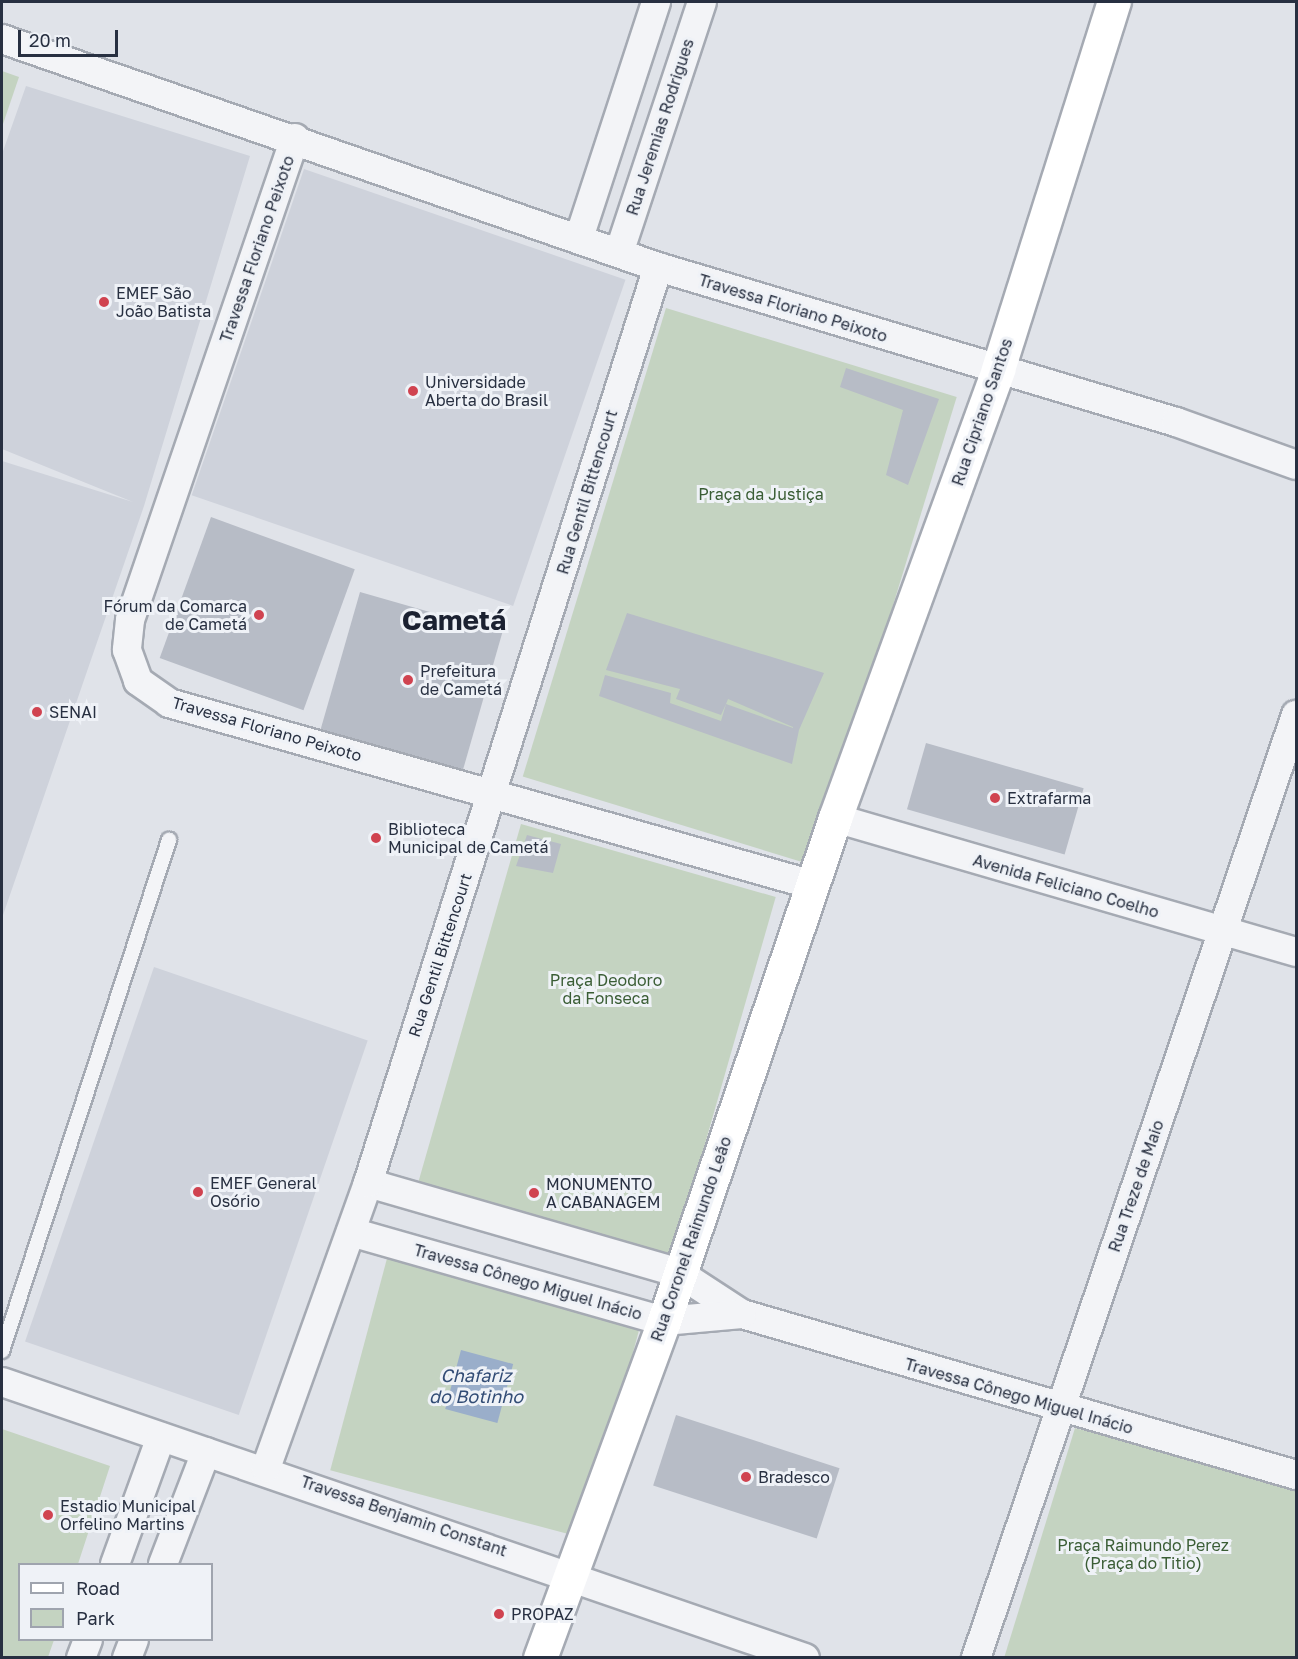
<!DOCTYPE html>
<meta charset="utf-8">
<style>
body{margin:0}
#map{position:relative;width:1298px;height:1659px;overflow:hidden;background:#e0e3e9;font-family:"Golos Text",sans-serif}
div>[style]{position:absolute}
.built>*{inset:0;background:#ced2db;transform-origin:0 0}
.green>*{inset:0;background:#c4d3c1;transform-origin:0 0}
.water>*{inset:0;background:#9aaeca;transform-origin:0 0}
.building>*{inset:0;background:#b7bcc6;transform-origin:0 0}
.roads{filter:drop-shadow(2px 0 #a5aab3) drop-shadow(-2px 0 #a5aab3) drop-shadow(0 2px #a5aab3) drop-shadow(0 -2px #a5aab3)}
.service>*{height:14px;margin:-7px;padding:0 7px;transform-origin:7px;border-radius:7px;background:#f3f4f7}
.minor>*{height:28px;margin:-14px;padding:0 14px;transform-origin:14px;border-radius:14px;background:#f3f4f7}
.secondary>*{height:33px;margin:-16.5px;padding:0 16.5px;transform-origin:16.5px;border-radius:16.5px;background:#fff}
.dots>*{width:16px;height:16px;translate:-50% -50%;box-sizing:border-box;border:3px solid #eff2f7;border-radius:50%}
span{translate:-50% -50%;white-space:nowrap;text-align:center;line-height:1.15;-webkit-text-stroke:6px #eff2f7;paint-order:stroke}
.street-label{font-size:16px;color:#283041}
.poi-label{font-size:16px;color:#283041}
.left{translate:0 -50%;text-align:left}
.right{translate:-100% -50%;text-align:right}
.park-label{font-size:16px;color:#3a5d35}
.water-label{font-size:18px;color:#324c75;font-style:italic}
.town-label{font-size:28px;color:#1b2131;font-weight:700}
.frame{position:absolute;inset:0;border:3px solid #283041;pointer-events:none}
.legend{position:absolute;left:18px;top:1563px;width:195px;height:78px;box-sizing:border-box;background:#eff2f7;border:2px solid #9fa4ae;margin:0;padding:8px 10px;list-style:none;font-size:18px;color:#283041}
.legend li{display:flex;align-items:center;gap:12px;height:30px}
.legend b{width:30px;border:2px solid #9fa4ae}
.scale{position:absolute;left:18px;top:30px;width:100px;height:27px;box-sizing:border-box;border:3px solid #283041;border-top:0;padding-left:8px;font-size:18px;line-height:21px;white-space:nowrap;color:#283041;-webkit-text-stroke:4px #eff2f7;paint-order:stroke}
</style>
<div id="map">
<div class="built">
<div style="clip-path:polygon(26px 86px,250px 156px,144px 506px,2px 918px,2px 461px,133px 502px,2px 449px,2px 154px)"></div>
<div style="left:304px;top:169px;width:340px;height:345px;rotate:19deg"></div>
<div style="left:154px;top:967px;width:226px;height:396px;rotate:19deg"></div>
</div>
<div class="green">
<div style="clip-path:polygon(2px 71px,19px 77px,2px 127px)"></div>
<div style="left:666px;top:308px;width:304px;height:490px;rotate:17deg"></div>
<div style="left:521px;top:824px;width:265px;height:376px;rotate:16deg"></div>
<div style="left:389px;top:1251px;width:262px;height:227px;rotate:15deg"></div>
<div style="clip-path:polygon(1075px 1428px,1296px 1485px,1296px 1657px,1004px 1658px)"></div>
<div style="clip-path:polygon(2px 1429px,110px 1466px,78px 1564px,20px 1564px,20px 1640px,54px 1640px,48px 1657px,2px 1657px)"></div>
</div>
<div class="water">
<div style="left:461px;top:1350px;width:54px;height:61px;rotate:15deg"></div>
</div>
<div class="building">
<div style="clip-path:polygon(846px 368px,939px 399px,908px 485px,886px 475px,903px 410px,840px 387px)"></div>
<div style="left:211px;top:517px;width:153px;height:150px;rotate:20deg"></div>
<div style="left:360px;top:592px;width:148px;height:143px;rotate:16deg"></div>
<div style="clip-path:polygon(evenodd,627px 613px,824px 673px,799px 730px,792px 764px,599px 696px,605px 675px,671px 693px,670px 703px,721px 721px,726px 704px,721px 715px,676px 699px,680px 689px,606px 670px,627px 613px,728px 699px,793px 727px,793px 728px,726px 704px,728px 699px)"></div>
<div style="left:926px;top:743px;width:164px;height:69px;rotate:16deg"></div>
<div style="clip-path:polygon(527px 835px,561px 844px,553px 873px,516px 866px)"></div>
<div style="left:676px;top:1415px;width:172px;height:74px;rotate:18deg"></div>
</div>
<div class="roads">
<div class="service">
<div style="left:2px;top:1351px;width:538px;rotate:-71.9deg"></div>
</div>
<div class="minor">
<div style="left:2px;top:39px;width:694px;rotate:19.17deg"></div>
<div style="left:658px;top:267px;width:541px;rotate:16.66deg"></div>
<div style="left:1176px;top:422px;width:127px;rotate:19.7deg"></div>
<div style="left:295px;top:138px;width:509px;rotate:108.9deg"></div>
<div style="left:130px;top:620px;width:30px;rotate:96deg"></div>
<div style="left:127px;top:650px;width:33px;rotate:70deg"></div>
<div style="left:138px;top:681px;width:38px;rotate:35deg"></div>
<div style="left:169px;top:703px;width:669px;rotate:15.78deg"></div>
<div style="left:579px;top:238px;width:248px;rotate:-71.9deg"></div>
<div style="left:619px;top:253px;width:264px;rotate:-71.7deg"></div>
<div style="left:835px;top:818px;width:480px;rotate:16.2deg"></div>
<div style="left:368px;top:1183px;width:324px;rotate:16.1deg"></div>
<div style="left:679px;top:1273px;width:75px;rotate:33.1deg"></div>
<div style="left:742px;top:1314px;width:577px;rotate:16.2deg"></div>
<div style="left:351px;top:1232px;width:325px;rotate:15.9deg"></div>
<div style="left:664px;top:1321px;width:78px;rotate:-5.1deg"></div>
<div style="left:2px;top:1382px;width:849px;rotate:18.97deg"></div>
<div style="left:266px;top:1468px;width:303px;rotate:-70.3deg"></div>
<div style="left:368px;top:1183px;width:961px;rotate:-72.43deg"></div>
<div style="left:115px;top:1564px;width:135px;rotate:-70.1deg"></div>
<div style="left:163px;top:1564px;width:120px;rotate:-69deg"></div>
<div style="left:81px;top:1658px;width:19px;rotate:-69deg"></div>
<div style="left:127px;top:1658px;width:19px;rotate:-69deg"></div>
<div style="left:976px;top:1658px;width:996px;rotate:-71.26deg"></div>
</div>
<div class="secondary">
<div style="left:540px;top:1658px;width:359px;rotate:-69.8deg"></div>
<div style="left:664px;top:1321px;width:531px;rotate:-71.22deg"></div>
<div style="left:835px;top:818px;width:478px;rotate:-70deg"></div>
<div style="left:998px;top:369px;width:385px;rotate:-72.5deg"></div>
</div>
</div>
<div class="dots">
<div style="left:104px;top:302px;background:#d04350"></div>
<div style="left:413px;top:391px;background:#d04350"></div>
<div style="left:259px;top:615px;background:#d04350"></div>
<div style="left:408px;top:680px;background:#d04350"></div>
<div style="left:37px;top:712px;background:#d04350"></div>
<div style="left:995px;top:798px;background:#d04350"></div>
<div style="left:376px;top:838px;background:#d04350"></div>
<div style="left:198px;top:1192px;background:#d04350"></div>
<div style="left:534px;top:1193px;background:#d04350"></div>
<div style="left:746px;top:1477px;background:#d04350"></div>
<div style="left:48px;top:1515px;background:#d04350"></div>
<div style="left:499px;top:1614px;background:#d04350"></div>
</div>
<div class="street-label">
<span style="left:660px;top:127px;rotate:-72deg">Rua Jeremias Rodrigues</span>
<span style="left:257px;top:249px;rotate:-71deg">Travessa Floriano Peixoto</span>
<span style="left:793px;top:308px;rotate:17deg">Travessa Floriano Peixoto</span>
<span style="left:982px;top:412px;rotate:-71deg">Rua Cipriano Santos</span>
<span style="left:587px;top:492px;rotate:-73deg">Rua Gentil Bittencourt</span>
<span style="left:267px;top:729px;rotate:16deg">Travessa Floriano Peixoto</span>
<span style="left:1066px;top:886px;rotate:16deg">Avenida Feliciano Coelho</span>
<span style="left:440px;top:955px;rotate:-72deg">Rua Gentil Bittencourt</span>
<span style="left:1136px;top:1186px;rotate:-71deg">Rua Treze de Maio</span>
<span style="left:691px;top:1239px;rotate:-71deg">Rua Coronel Raimundo Leão</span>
<span style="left:528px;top:1282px;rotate:16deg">Travessa Cônego Miguel Inácio</span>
<span style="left:1019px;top:1396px;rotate:16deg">Travessa Cônego Miguel Inácio</span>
<span style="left:404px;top:1516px;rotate:19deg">Travessa Benjamin Constant</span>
</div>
<div class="poi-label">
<span class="left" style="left:116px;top:302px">EMEF São<br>João Batista</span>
<span class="left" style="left:425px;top:391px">Universidade<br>Aberta do Brasil</span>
<span class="right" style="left:247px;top:615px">Fórum da Comarca<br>de Cametá</span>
<span class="left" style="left:420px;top:680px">Prefeitura<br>de Cametá</span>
<span class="left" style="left:49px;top:712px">SENAI</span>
<span class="left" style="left:1007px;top:798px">Extrafarma</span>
<span class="left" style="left:388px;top:838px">Biblioteca<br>Municipal de Cametá</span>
<span class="left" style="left:210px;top:1192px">EMEF General<br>Osório</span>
<span class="left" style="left:546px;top:1193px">MONUMENTO<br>A CABANAGEM</span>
<span class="left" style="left:758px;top:1477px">Bradesco</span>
<span class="left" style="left:60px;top:1515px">Estadio Municipal<br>Orfelino Martins</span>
<span class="left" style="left:511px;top:1614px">PROPAZ</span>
</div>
<div class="park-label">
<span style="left:761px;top:494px">Praça da Justiça</span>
<span style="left:606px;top:989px">Praça Deodoro<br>da Fonseca</span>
<span style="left:1143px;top:1554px">Praça Raimundo Perez<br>(Praça do Titio)</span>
</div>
<div class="water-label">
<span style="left:476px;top:1386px">Chafariz<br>do Botinho</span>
</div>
<div class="town-label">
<span style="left:454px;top:620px">Cametá</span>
</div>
<div class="frame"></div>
<ul class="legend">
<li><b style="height:8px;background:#fff"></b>Road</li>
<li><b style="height:16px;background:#c4d3c1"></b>Park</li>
</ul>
<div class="scale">20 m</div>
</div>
